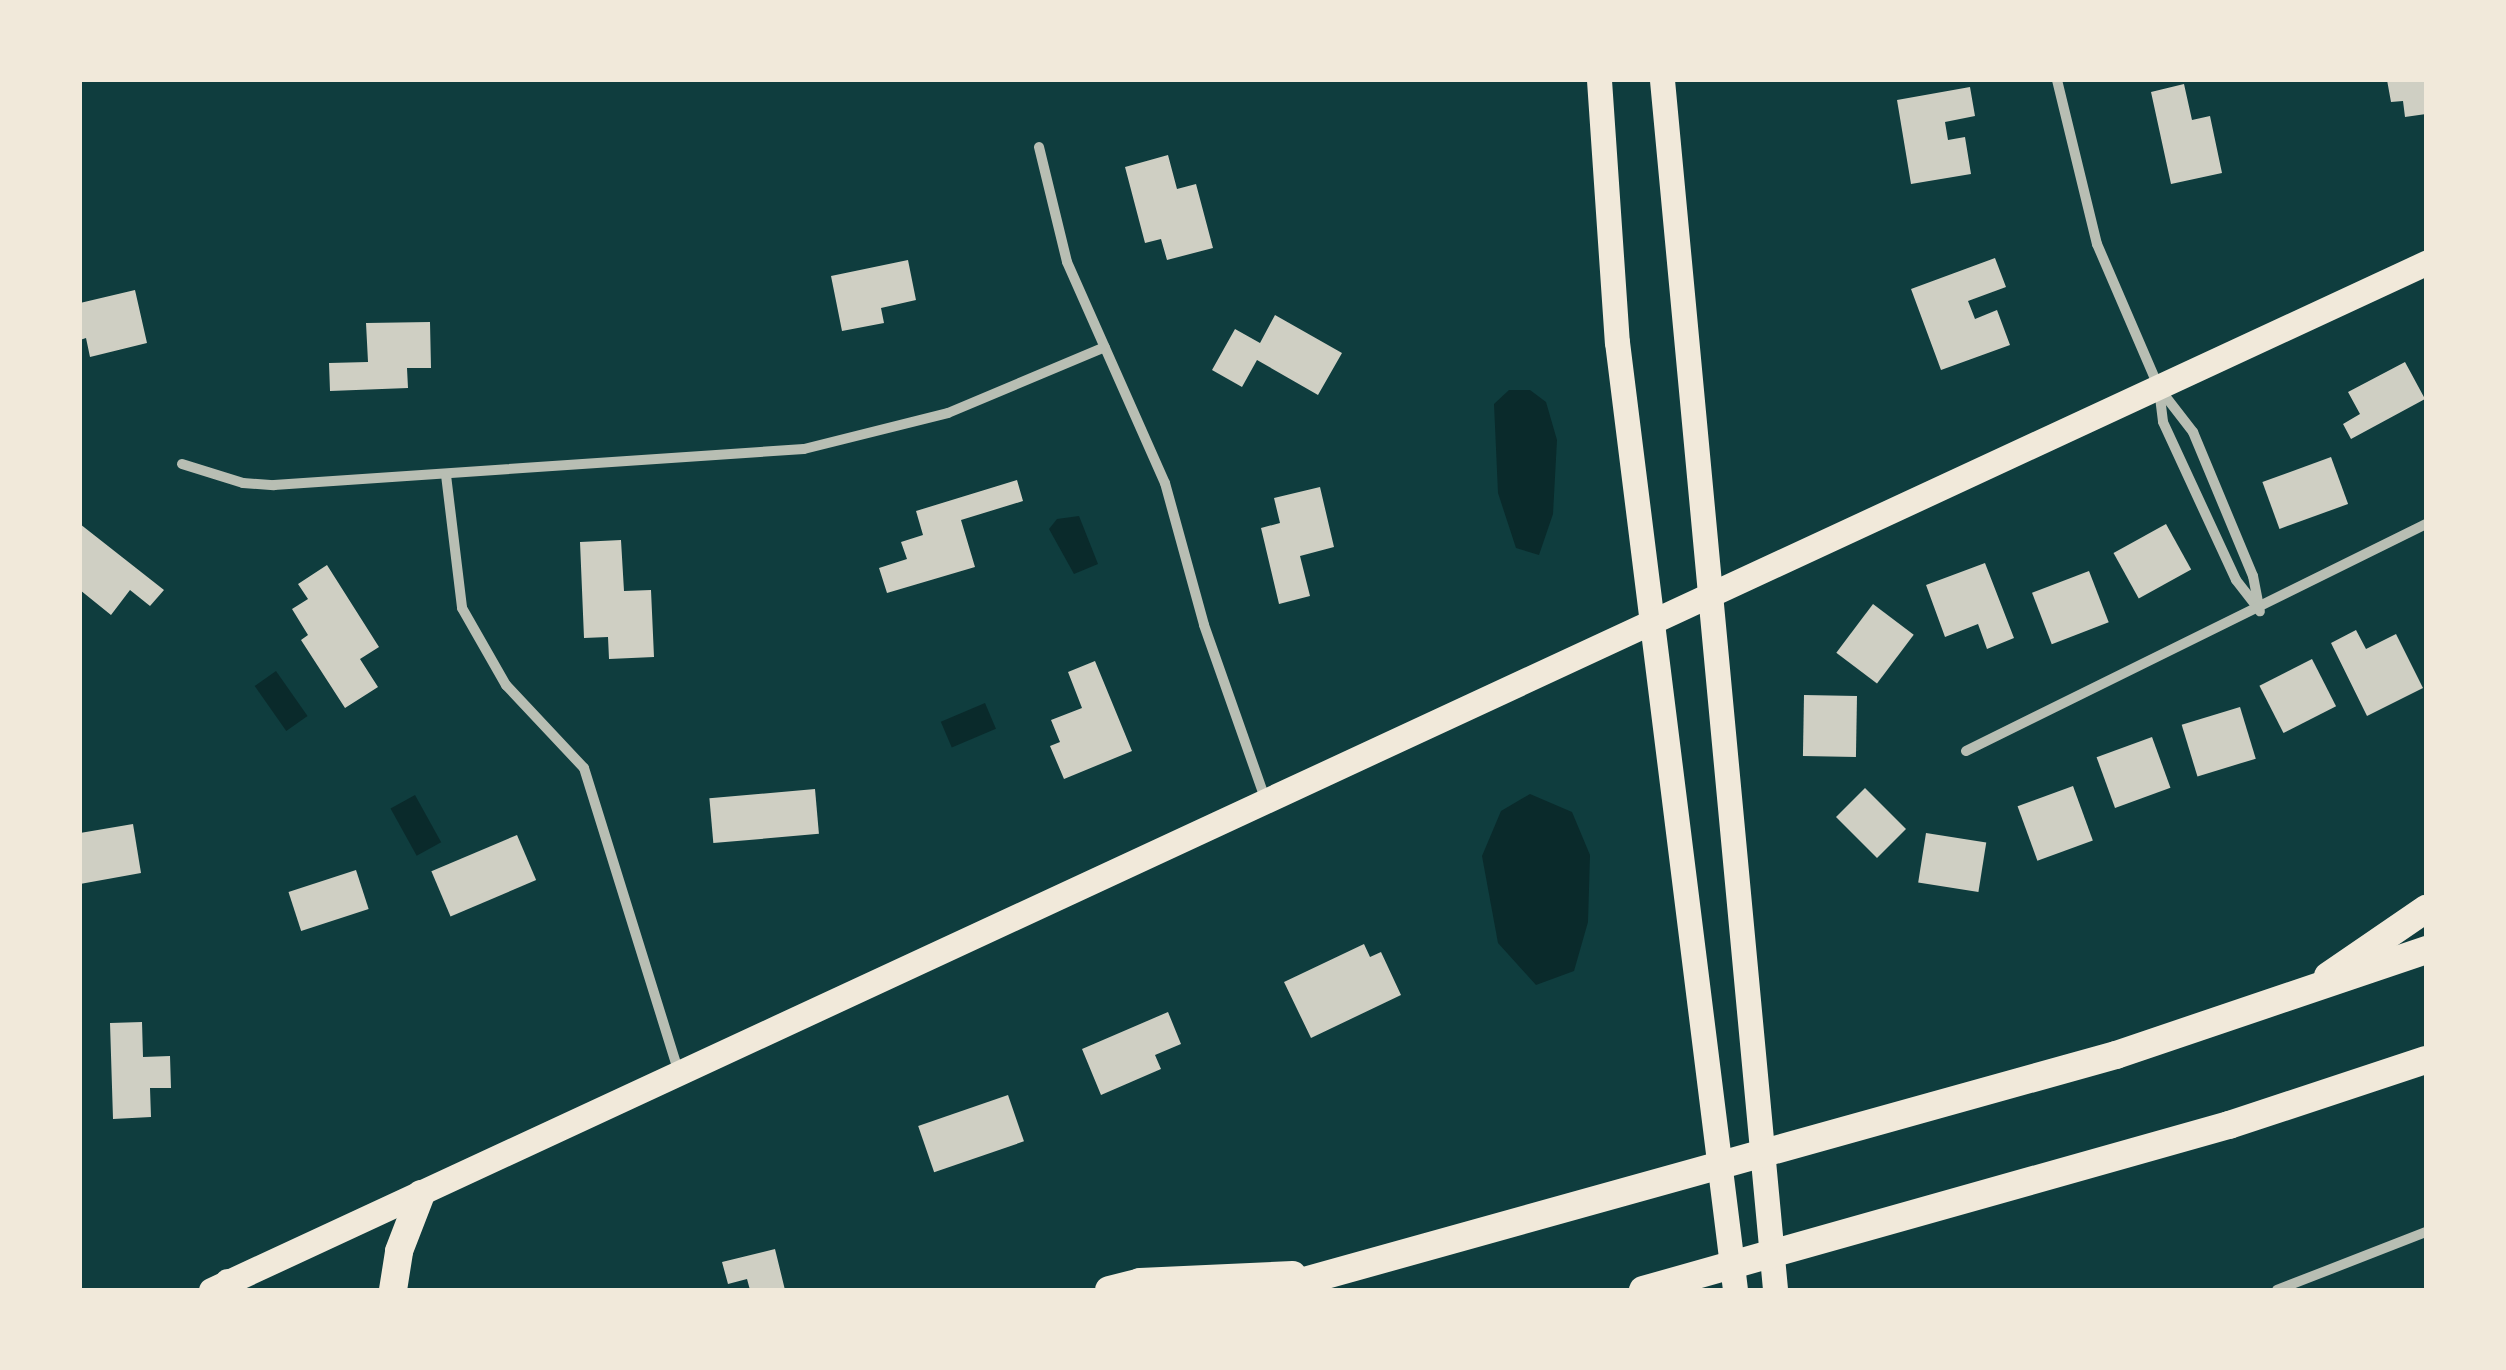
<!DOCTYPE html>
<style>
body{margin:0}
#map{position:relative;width:2506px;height:1370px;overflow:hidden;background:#0f3d3e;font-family:Figtree,sans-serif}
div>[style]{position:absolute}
.water>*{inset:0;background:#0a2a2b;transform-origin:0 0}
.building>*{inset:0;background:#cfcfc3;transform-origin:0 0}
.minor>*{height:10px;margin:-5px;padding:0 5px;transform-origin:5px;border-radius:5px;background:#b8beb3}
.primary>*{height:25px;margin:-12.5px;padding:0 12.5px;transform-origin:12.5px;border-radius:12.5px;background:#f1e9da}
.motorway>*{height:28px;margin:-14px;padding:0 14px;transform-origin:14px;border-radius:14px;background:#f1e9da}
span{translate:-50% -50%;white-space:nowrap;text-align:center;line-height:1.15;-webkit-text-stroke:10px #f1e9da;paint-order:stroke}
.frame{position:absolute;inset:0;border:82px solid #f1e9da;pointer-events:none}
</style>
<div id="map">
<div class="water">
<div style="clip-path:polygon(1509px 390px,1530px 390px,1546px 402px,1557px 440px,1553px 514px,1539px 555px,1516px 548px,1498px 493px,1494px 404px)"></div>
<div style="clip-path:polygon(1079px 516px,1098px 564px,1074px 574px,1049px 529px,1057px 519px)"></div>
<div style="left:276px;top:671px;width:55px;height:26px;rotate:55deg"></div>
<div style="left:985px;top:703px;width:28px;height:48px;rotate:67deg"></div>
<div style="clip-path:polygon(1530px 794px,1572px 812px,1590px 855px,1588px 922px,1574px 971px,1536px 985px,1498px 943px,1482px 856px,1501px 811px)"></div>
<div style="left:415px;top:795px;width:54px;height:28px;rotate:61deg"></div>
</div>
<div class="building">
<div style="clip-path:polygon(2387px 80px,2426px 80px,2426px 114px,2405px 117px,2403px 101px,2391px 102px)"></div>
<div style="clip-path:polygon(2184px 84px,2192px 120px,2210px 116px,2222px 173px,2171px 184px,2151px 92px)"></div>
<div style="clip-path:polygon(1970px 87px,1975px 116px,1945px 122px,1948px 140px,1965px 137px,1971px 174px,1911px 184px,1897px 100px)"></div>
<div style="clip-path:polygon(1168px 155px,1177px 189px,1196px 184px,1213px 248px,1167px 260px,1161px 239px,1145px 243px,1125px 167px)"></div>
<div style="clip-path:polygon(1995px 258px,2006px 287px,1968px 301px,1975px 319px,1997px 310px,2010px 345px,1941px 370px,1911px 289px)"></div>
<div style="clip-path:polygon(908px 260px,916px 300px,881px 308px,884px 323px,842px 331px,831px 276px)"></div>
<div style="clip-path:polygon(135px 290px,147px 343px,90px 357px,86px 338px,80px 340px,80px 303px)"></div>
<div style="clip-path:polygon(1275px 315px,1342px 353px,1318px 395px,1257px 360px,1242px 387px,1212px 370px,1235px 329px,1260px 343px)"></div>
<div style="clip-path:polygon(430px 322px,431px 368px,407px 368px,408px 388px,330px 391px,329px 363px,368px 362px,366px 323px)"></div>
<div style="clip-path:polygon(2405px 362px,2425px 399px,2351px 439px,2343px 424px,2360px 414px,2348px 392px)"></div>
<div style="left:2331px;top:457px;width:50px;height:73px;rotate:70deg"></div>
<div style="clip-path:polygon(1017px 480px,1023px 501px,961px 520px,975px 567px,887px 593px,879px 568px,907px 559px,901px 542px,923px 535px,916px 511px)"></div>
<div style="clip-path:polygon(1320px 487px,1334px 547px,1300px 556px,1310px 596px,1279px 604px,1261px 528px,1280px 523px,1274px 498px)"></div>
<div style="clip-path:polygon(80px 524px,164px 590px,150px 606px,130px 590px,111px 615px,80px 590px)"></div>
<div style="left:2166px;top:524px;width:52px;height:60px;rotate:61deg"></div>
<div style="clip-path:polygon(621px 540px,624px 591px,651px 590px,654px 657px,609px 659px,608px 637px,584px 638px,580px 542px)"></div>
<div style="clip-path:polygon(1985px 563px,2014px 638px,1987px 649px,1978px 624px,1945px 637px,1926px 585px)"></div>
<div style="clip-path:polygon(327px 565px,379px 647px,360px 659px,378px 687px,345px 708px,301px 640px,308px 635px,292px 609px,308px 599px,298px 584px)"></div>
<div style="left:2089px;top:571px;width:55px;height:61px;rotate:69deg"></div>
<div style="left:1873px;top:604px;width:51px;height:61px;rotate:37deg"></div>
<div style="clip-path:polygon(2356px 630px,2366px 649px,2396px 634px,2423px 688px,2367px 716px,2331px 643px)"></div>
<div style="left:2312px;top:659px;width:53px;height:59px;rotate:63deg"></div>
<div style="clip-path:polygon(1095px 661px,1132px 751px,1064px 779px,1050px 746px,1060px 742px,1051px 720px,1082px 708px,1068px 672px)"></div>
<div style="left:1804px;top:695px;width:53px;height:61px;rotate:1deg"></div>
<div style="left:2240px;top:707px;width:54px;height:61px;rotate:73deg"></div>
<div style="left:2152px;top:737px;width:54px;height:59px;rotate:70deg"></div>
<div style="left:2073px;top:786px;width:58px;height:59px;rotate:70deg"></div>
<div style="left:1865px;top:788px;width:58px;height:41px;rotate:45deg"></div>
<div style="left:815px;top:789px;width:45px;height:106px;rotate:85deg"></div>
<div style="clip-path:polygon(133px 824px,141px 873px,80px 884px,80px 833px)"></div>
<div style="left:1926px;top:833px;width:61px;height:50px;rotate:9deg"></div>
<div style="left:517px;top:835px;width:49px;height:93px;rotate:67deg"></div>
<div style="left:356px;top:870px;width:41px;height:71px;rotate:72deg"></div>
<div style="clip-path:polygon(1364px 944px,1370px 957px,1381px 952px,1401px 995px,1311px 1038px,1284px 982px)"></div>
<div style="clip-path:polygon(1168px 1012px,1181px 1044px,1155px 1055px,1161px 1069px,1101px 1095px,1082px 1049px)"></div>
<div style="clip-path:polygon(142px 1022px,143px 1057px,170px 1056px,171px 1088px,150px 1088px,151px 1117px,113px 1119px,110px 1023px)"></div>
<div style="left:1008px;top:1095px;width:49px;height:95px;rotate:71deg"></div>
<div style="clip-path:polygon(775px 1249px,785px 1290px,750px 1290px,747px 1279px,728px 1284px,722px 1262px)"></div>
</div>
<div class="minor">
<div style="left:2057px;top:80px;width:169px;rotate:76.3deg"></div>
<div style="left:2097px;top:244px;width:157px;rotate:66.7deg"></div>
<div style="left:2159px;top:388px;width:56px;rotate:52.3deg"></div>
<div style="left:2193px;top:432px;width:156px;rotate:67.4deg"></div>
<div style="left:2253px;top:576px;width:36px;rotate:79deg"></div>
<div style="left:1039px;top:147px;width:118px;rotate:76.3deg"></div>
<div style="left:1067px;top:262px;width:242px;rotate:66.1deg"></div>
<div style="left:1165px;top:483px;width:147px;rotate:74.6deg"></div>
<div style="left:1204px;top:625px;width:183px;rotate:70.6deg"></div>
<div style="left:2159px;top:389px;width:33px;rotate:83deg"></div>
<div style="left:2163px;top:422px;width:174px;rotate:65.2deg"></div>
<div style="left:2236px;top:580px;width:36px;rotate:52deg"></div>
<div style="left:182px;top:464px;width:64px;rotate:17.3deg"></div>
<div style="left:243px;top:483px;width:31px;rotate:4deg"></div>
<div style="left:274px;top:485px;width:531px;rotate:-3.89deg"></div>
<div style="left:804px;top:449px;width:148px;rotate:-14deg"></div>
<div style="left:948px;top:413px;width:170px;rotate:-22.8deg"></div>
<div style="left:446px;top:475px;width:134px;rotate:83.1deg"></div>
<div style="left:462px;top:608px;width:89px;rotate:60.3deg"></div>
<div style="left:506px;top:685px;width:114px;rotate:46.8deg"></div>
<div style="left:584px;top:768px;width:316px;rotate:72.7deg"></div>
<div style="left:1966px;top:751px;width:513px;rotate:-26.27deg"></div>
<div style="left:2277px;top:1290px;width:160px;rotate:-21.3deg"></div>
</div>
<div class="primary">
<div style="left:1599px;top:80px;width:263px;rotate:86.1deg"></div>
<div style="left:1617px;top:342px;width:955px;rotate:82.9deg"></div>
<div style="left:1662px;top:80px;width:1215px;rotate:84.66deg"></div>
<div style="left:211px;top:1290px;width:2442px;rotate:-24.88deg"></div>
</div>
<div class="motorway">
<div style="left:2328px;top:976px;width:119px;rotate:-34.4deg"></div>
<div style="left:228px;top:1283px;width:7px;rotate:74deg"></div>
<div style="left:393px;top:1290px;width:39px;rotate:-81deg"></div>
<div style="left:399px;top:1251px;width:61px;rotate:-68.9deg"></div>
<div style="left:1109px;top:1290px;width:32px;rotate:-14deg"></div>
<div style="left:1140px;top:1282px;width:153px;rotate:-2.6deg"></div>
<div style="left:1272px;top:1290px;width:876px;rotate:-15.56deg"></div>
<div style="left:2116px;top:1055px;width:327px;rotate:-18.7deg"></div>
<div style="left:1643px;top:1290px;width:609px;rotate:-15.73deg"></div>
<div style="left:2229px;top:1125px;width:207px;rotate:-18.3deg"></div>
</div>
<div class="frame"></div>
</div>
